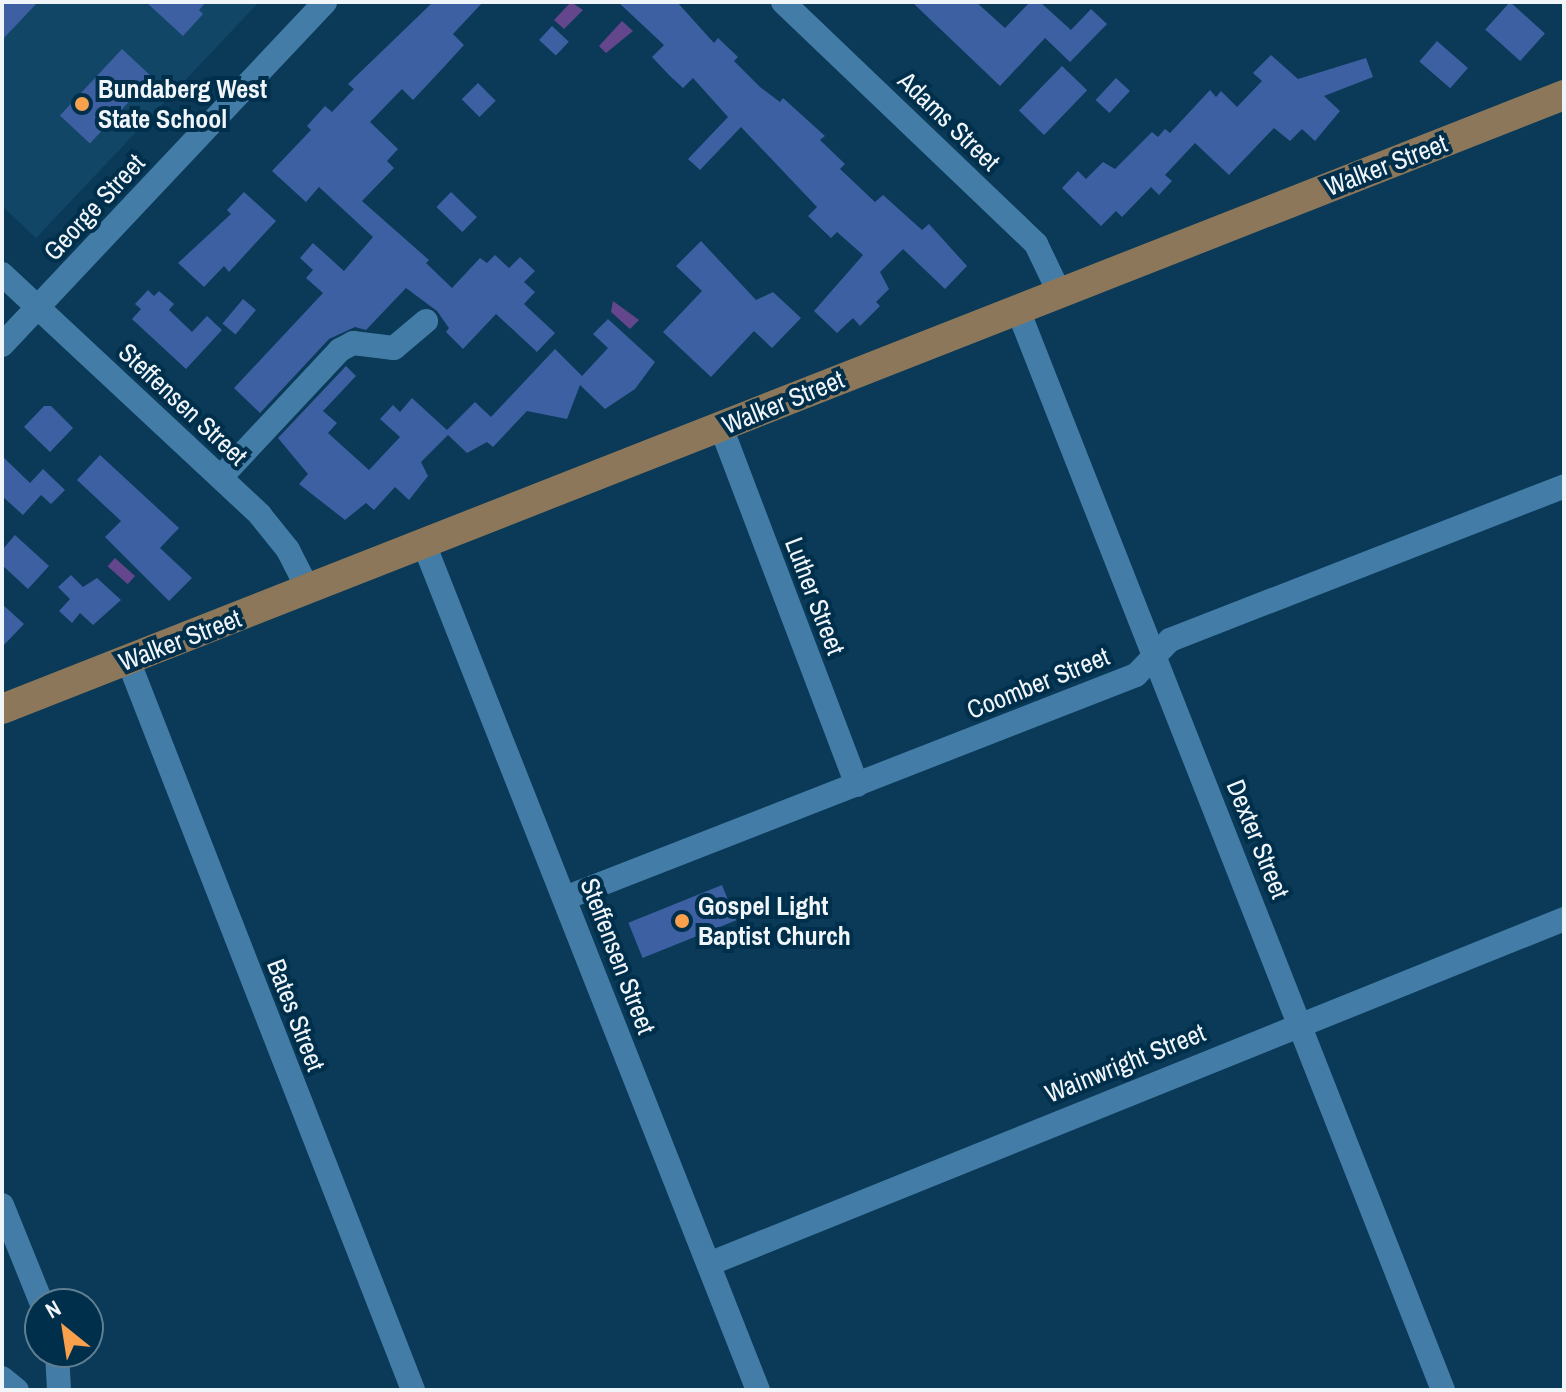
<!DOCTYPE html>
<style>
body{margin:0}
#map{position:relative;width:1566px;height:1392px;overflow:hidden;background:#0a3a57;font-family:"Archivo Narrow",sans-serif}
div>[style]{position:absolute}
.built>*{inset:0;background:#114667}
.water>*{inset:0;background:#64468c;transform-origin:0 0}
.building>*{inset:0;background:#3d60a2;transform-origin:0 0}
.minor>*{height:24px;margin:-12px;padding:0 12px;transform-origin:12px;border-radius:12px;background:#437da7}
.major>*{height:30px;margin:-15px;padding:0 15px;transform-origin:15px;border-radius:15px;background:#8c775a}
.dots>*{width:22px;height:22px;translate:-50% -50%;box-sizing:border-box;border:4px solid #002f4c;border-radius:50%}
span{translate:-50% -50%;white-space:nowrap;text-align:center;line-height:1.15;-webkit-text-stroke:8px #002f4c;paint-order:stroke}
.poi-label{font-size:26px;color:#f0f5fa;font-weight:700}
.left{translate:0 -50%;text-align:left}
.street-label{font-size:26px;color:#f0f5fa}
.frame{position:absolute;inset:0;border:4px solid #f0f5fa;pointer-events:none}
.north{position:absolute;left:24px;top:1288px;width:80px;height:80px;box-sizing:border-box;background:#002f4c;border:2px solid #607e92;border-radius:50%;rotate:330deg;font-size:22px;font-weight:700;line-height:32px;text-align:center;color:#f0f5fa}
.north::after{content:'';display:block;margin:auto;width:28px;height:36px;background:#f8a04b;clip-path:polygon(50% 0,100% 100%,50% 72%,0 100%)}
</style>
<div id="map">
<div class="built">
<div style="clip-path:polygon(2px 2px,259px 2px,36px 238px,2px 206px)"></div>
</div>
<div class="water">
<div style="clip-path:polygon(571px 2px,583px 10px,564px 29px,554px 20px)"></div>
<div style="clip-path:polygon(622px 21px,633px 31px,606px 53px,599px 46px)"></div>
<div style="clip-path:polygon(613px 301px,639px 320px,630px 329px,611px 312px)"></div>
<div style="left:115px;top:558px;width:27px;height:11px;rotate:42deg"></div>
</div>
<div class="building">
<div style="clip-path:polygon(2px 2px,38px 2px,2px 40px)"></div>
<div style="clip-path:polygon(146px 2px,206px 2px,199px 10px,203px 14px,183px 36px)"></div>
<div style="clip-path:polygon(433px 2px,483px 2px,453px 34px,464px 45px,443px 68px,413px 100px,402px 89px,370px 122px,398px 149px,387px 161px,394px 168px,362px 201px,429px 260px,426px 263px,452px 288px,480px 258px,487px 263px,495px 255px,509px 268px,520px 257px,535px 271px,524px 282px,535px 292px,524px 304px,555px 333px,537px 352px,496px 314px,463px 349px,446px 332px,449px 328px,437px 311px,406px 288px,366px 330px,355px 327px,329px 339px,260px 413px,234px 388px,323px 293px,306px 278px,313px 270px,300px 258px,313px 243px,344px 271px,373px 237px,319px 187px,306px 202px,272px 171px,311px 130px,307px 126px,325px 106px,332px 112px,354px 89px,348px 84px)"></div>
<div style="clip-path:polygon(618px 2px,677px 2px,714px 43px,718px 38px,738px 57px,734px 61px,760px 87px,780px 102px,783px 98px,825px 136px,820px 140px,845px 164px,840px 169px,875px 202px,883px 195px,922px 230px,929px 224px,967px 266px,945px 289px,903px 249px,880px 272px,889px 289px,876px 302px,880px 306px,860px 326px,853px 318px,837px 333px,814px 311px,863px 255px,837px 232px,831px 238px,808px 216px,817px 207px,741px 127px,700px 170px,688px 159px,728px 117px,693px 78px,683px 88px,669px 75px,652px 57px,664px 45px)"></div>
<div style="clip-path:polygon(912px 2px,976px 2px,1005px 28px,1030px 2px,1040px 2px,1071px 30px,1091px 9px,1107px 24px,1070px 62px,1045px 38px,1000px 86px)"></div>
<div style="left:1510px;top:2px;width:47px;height:37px;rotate:42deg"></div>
<div style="left:552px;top:26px;width:23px;height:19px;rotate:43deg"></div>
<div style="left:1437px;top:41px;width:41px;height:27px;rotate:41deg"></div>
<div style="left:122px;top:49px;width:41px;height:91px;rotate:43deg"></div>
<div style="clip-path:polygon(1271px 55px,1298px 79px,1366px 58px,1373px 77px,1324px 96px,1340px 111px,1315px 141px,1302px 129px,1290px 141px,1274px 128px,1229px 175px,1195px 143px,1165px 175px,1172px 181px,1159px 195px,1151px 187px,1122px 217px,1116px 211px,1101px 226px,1062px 188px,1078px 171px,1086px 179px,1103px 162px,1115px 169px,1152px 132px,1158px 137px,1165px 129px,1170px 133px,1210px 90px,1216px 97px,1221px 91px,1237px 107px,1262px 81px,1253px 73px)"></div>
<div style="left:1062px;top:66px;width:35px;height:62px;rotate:44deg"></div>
<div style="left:1116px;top:78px;width:19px;height:30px;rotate:43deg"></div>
<div style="left:478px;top:83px;width:25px;height:23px;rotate:45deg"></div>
<div style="clip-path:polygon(244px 192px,276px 221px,229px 272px,224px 266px,204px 287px,178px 263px,231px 214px,227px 210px)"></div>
<div style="left:451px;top:192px;width:36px;height:21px;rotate:44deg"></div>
<div style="clip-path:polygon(701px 241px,756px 300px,773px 292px,801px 318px,772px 348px,754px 331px,711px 377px,663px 332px,702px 291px,676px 266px)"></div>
<div style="clip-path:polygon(148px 290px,154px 296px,159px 291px,174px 304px,169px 310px,192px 332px,207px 316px,222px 330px,186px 369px,132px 319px,141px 309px,135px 304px)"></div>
<div style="left:243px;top:299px;width:17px;height:32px;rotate:40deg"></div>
<div style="clip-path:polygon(608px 319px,655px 362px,635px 389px,605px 409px,580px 385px,567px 419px,527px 411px,493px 447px,487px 442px,467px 453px,448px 435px,421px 462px,428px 476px,409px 500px,395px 487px,374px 510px,366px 503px,345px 520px,299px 484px,308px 474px,278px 438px,346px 366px,356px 376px,323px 411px,337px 423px,328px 433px,369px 470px,400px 437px,380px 419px,393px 405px,400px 412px,412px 398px,447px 430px,475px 402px,491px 417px,555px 349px,582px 376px,608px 348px,593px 334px)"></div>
<div style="clip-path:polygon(44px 406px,51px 406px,73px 428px,50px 452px,24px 427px)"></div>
<div style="clip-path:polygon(100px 455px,179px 528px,160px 548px,192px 578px,169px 601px,105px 537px,121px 521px,77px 480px)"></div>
<div style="clip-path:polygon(2px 456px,30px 483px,43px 469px,65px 490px,51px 504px,41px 495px,23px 515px,2px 496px)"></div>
<div style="clip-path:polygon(15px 535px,49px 566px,28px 589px,2px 565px,2px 550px)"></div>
<div style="clip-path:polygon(71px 575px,83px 587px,97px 578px,121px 600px,93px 625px,80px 613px,72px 623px,59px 611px,70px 599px,58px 587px)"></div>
<div style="clip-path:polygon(2px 604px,24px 624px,2px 647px)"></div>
<div style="left:722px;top:885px;width:38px;height:101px;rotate:68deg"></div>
</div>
<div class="minor">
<div style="left:783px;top:2px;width:350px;rotate:43.7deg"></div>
<div style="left:1036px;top:244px;width:53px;rotate:64.4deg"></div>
<div style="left:2px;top:274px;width:353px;rotate:43deg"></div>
<div style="left:260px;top:515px;width:45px;rotate:51.3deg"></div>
<div style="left:288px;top:550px;width:44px;rotate:62.9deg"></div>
<div style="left:1018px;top:310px;width:1161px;rotate:68.52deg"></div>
<div style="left:2px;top:345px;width:471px;rotate:-46.7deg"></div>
<div style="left:721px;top:427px;width:383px;rotate:69.2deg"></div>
<div style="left:221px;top:477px;width:174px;rotate:-46.9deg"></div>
<div style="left:340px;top:350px;width:15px;rotate:-28deg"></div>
<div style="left:353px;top:343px;width:41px;rotate:7deg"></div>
<div style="left:394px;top:348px;width:42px;rotate:-40.2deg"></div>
<div style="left:424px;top:544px;width:910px;rotate:68.46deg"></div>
<div style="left:128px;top:660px;width:784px;rotate:68.67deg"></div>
<div style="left:565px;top:898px;width:613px;rotate:-21.33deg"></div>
<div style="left:1136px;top:675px;width:49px;rotate:-45.8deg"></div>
<div style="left:1170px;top:640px;width:423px;rotate:-21.3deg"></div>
<div style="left:2px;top:1205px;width:107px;rotate:68deg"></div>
<div style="left:709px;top:1264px;width:922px;rotate:-21.97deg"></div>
<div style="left:57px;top:1352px;width:38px;rotate:87deg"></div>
<div style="left:2px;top:1378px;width:19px;rotate:39deg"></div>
</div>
<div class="major">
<div style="left:2px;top:709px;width:1678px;rotate:-21.46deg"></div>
</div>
<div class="dots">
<div style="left:82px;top:104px;background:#f8a04b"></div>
<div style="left:682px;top:921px;background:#f8a04b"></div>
</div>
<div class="poi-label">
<span class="left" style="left:98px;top:104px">Bundaberg West<br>State School</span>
<span class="left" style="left:698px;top:921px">Gospel Light<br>Baptist Church</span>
</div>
<div class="street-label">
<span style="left:949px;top:121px;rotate:44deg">Adams Street</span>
<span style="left:1386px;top:165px;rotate:-21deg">Walker Street</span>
<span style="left:94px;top:207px;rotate:-47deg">George Street</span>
<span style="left:783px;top:402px;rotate:-22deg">Walker Street</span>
<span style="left:183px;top:404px;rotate:43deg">Steffensen Street</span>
<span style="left:815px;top:596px;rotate:69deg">Luther Street</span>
<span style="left:180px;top:640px;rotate:-21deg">Walker Street</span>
<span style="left:1038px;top:683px;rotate:-22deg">Coomber Street</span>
<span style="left:1258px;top:839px;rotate:68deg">Dexter Street</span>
<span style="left:618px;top:956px;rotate:69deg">Steffensen Street</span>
<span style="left:296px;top:1015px;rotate:69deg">Bates Street</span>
<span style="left:1125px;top:1063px;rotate:-22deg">Wainwright Street</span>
</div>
<div class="frame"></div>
<div class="north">N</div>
</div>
